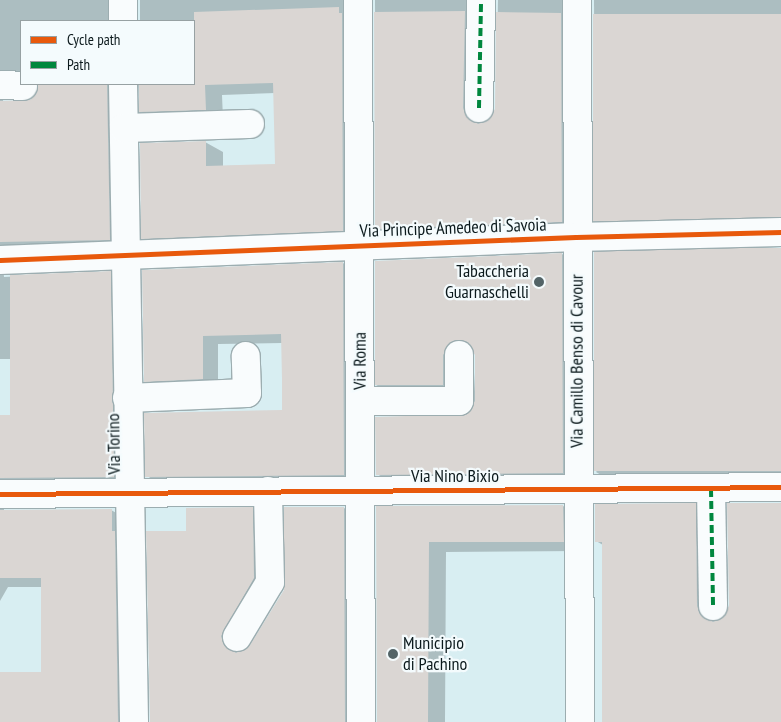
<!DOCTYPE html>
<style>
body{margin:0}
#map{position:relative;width:781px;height:722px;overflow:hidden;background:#d8eef2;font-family:"PT Sans Narrow",sans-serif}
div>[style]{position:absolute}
.shadow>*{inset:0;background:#0003}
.building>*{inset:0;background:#dad6d3;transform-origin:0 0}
.roads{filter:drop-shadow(1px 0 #9cadb0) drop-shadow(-1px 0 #9cadb0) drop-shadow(0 1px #9cadb0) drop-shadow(0 -1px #9cadb0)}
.minor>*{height:28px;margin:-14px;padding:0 14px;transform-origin:14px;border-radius:14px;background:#f9fcfd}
.quiet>*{height:4px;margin-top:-2px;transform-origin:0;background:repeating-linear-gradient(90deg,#00873e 0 8px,transparent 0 12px)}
.cycleway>*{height:5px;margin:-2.5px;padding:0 2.5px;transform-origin:2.5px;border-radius:2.5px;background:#e8590c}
.dots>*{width:14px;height:14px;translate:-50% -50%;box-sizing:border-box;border:2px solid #f4fbfd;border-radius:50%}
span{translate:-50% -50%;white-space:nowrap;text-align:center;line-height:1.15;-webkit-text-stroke:4.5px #f4fbfd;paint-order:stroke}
.street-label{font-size:18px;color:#0b191c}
.poi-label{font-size:18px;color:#0b191c}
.right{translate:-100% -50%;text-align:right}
.left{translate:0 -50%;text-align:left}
.legend{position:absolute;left:20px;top:20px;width:175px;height:65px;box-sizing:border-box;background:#f4fbfd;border:1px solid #97a1a3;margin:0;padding:6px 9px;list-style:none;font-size:15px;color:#0b191c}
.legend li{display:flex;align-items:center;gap:10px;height:25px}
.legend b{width:25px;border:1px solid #97a1a3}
</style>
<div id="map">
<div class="shadow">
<div style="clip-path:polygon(0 0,131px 0,125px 21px,21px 21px,21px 81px,4px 87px,3px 102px,30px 101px,40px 87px,38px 84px,130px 84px,127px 249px,3px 263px,4px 277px,110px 272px,128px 283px,131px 487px,4px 496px,4px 511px,111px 510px,129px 520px,135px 722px,0 722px,0 673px,42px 673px,42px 587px,8px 587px,0 601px,0 417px,11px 417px,11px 359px,0 359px)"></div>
<div style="clip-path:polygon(140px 0,365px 0,361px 240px,160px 248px,143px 238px,205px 142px,223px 152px,223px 166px,277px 165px,275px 93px,222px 95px,223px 119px,158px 121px,140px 111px,138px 84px,194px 84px,194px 21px,140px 21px)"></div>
<div style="clip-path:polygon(375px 0,488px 0,483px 123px,493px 117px,496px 108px,498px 0,584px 0,580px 231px,393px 239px,376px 229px)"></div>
<div style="clip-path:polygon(594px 0,781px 0,781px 226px,612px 230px,595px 220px)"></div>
<div style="clip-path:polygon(781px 249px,781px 481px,613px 482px,596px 472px)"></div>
<div style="clip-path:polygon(562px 254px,579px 264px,580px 482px,394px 484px,377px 474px,473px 410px,476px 354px,469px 350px,460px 394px,393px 394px,376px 385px,376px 262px)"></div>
<div style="clip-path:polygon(343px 263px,358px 272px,359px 483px,162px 485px,147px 476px,283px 411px,282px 343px,218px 344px,218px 387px,160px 390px,145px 381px,143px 271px)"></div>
<div style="clip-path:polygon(781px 504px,781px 722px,604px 722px,603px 545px,596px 541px,695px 505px,713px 515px,717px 621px,727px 615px)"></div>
<div style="clip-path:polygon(563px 506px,581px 516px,581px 551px,446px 552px,445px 722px,378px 722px,377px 508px)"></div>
<div style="clip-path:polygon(285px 508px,344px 508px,362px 518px,363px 722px,151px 722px,187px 532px,252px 509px,270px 519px,271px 588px,238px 647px,241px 652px,251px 646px,285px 590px)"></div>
</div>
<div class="building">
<div style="clip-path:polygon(339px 7px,339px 13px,342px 13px,343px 231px,141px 239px,140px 143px,206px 141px,206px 166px,275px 164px,273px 83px,205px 85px,206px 110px,139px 112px,139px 84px,194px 84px,194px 12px)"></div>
<div style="clip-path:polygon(465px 11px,463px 108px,466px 116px,478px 124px,487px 121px,495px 109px,496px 12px,561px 13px,562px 222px,375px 229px,374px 12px)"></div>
<div style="left:593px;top:14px;width:188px;height:207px"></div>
<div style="clip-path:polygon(38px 84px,107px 84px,110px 240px,0 242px,0 101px,30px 100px,36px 94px)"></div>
<div style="left:781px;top:248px;width:223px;height:187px;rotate:90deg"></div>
<div style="clip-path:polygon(562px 253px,563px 473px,376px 475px,375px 417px,467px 414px,475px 401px,475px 355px,466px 341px,451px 342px,443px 355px,443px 385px,375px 385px,375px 261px)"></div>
<div style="clip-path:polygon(343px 262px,344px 475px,145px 477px,144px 413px,282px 410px,282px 379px,281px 334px,203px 336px,203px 379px,144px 382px,142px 270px)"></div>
<div style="clip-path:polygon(111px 271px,114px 477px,0 478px,0 415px,10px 415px,10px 275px)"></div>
<div style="clip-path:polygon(696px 503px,697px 606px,700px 614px,713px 622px,721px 619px,729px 606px,727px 503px,781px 503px,781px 722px,602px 722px,602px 542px,595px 542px,595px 504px)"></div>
<div style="clip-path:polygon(563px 505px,564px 542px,429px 542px,428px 722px,377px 722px,376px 506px)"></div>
<div style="clip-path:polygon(253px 507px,254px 578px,221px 636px,224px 645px,236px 653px,250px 645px,284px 590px,284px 507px,344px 507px,345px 722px,150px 722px,146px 531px,186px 531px,186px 508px)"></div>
<div style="clip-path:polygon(112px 509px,112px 531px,115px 531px,118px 722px,0 722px,0 672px,41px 672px,41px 578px,0 578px,0 510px)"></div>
</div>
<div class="roads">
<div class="minor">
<div style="left:123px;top:0;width:21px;rotate:90deg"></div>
<div style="left:358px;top:0;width:722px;rotate:89.76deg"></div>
<div style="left:577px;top:0;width:722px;rotate:89.76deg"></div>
<div style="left:123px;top:84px;width:638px;rotate:89.01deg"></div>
<div style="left:0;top:85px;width:23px;rotate:2deg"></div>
<div style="left:479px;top:108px;width:108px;rotate:-88.9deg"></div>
<div style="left:124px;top:128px;width:126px;rotate:-1.8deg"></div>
<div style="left:0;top:260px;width:576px;rotate:-2.29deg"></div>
<div style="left:576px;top:237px;width:205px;rotate:-1.4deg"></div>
<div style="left:127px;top:398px;width:120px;rotate:-2.4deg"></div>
<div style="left:247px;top:393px;width:37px;rotate:-92deg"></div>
<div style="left:360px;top:401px;width:99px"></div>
<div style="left:459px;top:401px;width:46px;rotate:-90deg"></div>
<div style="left:711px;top:489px;width:117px;rotate:89deg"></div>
<div style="left:0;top:494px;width:781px;rotate:-0.51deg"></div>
<div style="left:237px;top:637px;width:64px;rotate:-59deg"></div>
<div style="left:270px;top:582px;width:91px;rotate:-91.3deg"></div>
</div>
</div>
<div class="quiet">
<div style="left:479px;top:108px;width:108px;rotate:-88.9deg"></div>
<div style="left:711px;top:489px;width:117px;rotate:89deg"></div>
</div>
<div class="cycleway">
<div style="left:0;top:260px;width:576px;rotate:-2.29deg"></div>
<div style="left:576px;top:237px;width:205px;rotate:-1.4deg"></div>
<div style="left:0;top:494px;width:781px;rotate:-0.51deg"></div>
</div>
<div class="dots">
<div style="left:539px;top:282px;background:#536467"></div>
<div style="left:393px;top:654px;background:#536467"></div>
</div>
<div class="street-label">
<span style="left:453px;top:228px;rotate:-2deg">Via Principe Amedeo di Savoia</span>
<span style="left:360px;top:361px;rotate:-90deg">Via Roma</span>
<span style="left:577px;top:361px;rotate:-90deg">Via Camillo Benso di Cavour</span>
<span style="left:114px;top:444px;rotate:-91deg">Via Torino</span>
<span style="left:455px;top:476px">Via Nino Bixio</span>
</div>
<div class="poi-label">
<span class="right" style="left:529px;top:282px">Tabaccheria<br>Guarnaschelli</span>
<span class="left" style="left:403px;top:654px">Municipio<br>di Pachino</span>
</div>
<ul class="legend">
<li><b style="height:6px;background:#e8590c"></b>Cycle path</li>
<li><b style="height:6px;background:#00873e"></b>Path</li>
</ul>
</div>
